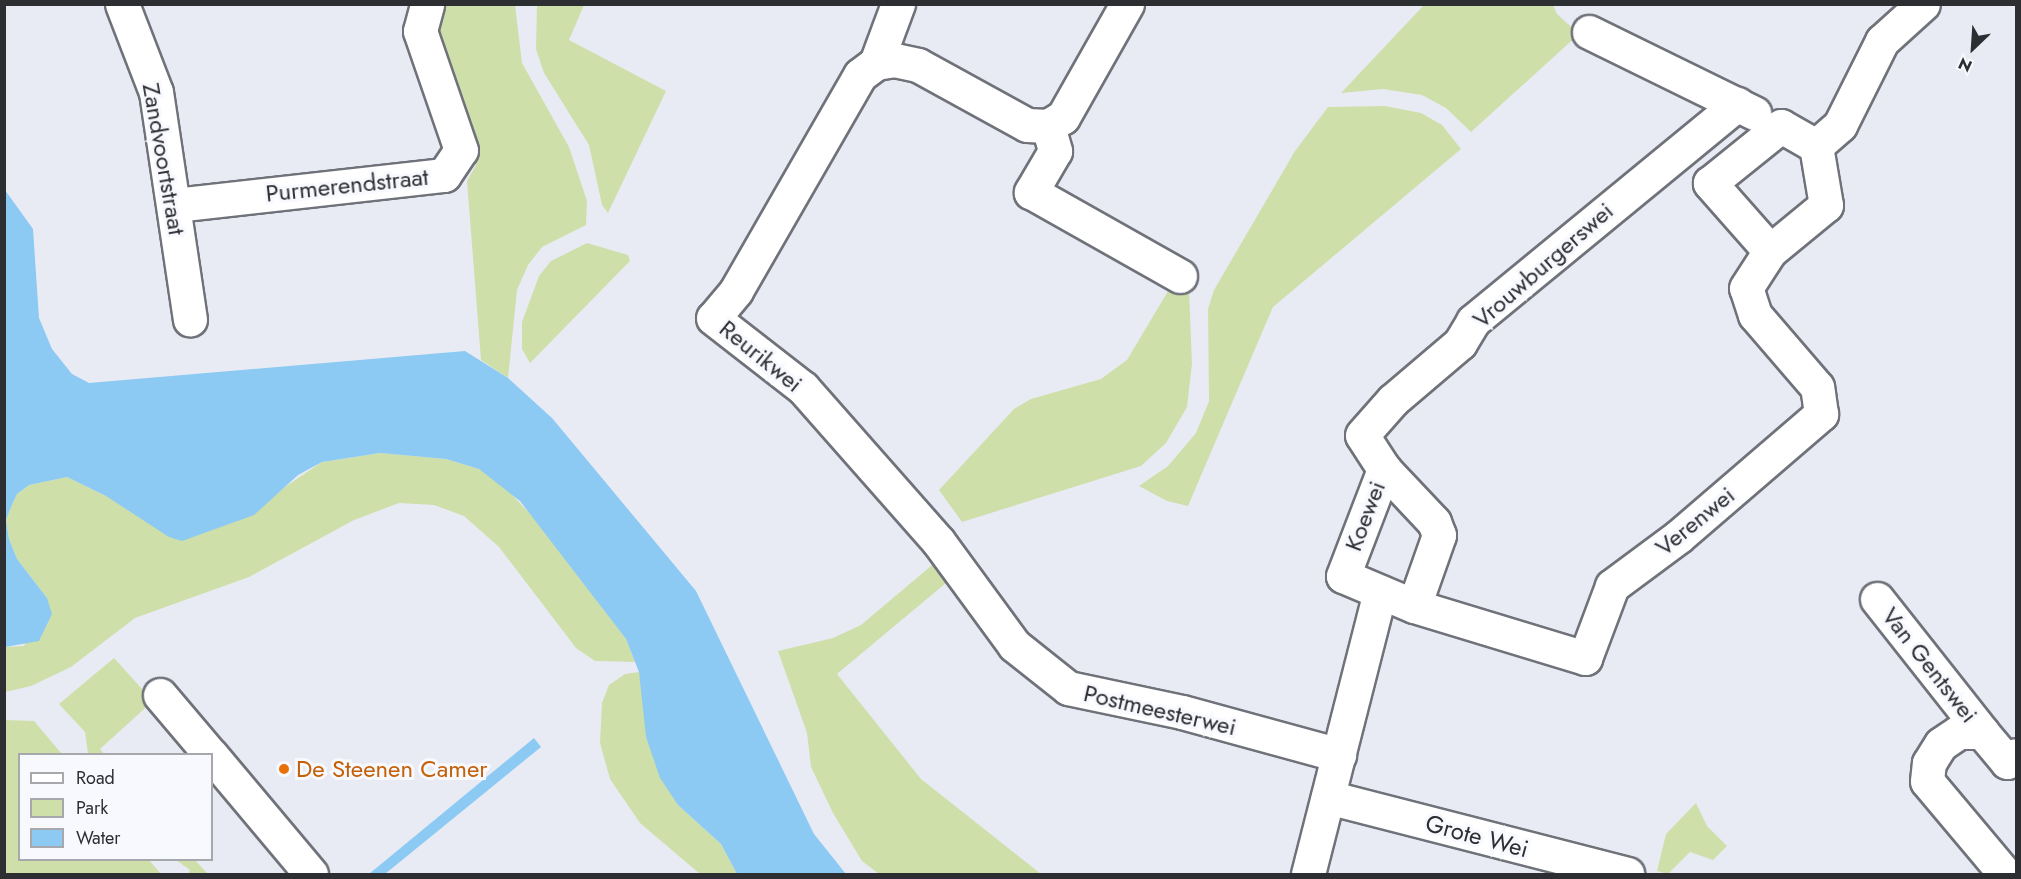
<!DOCTYPE html>
<style>
body{margin:0}
#map{position:relative;width:2021px;height:879px;overflow:hidden;background:#e9ebf4;font-family:Jost,sans-serif}
div>[style]{position:absolute}
.green>*{inset:0;background:#cedfaa}
.water>*{inset:0;background:#8ccaf3}
.roads{filter:drop-shadow(2px 0 #70727a) drop-shadow(-2px 0 #70727a) drop-shadow(0 2px #70727a) drop-shadow(0 -2px #70727a)}
.minor>*{height:33px;margin:-16.5px;padding:0 16.5px;transform-origin:16.5px;border-radius:16.5px;background:#fff}
.dots>*{width:16px;height:16px;translate:-50% -50%;box-sizing:border-box;border:3px solid #f7f9fe;border-radius:50%}
span{translate:-50% -50%;white-space:nowrap;text-align:center;line-height:1.15;-webkit-text-stroke:6px #f7f9fe;paint-order:stroke}
.street-label{font-size:24px;color:#2d2e32}
.food-label{font-size:24px;color:#c56008}
.left{translate:0 -50%;text-align:left}
.frame{position:absolute;inset:0;border:6px solid #2d2e32;pointer-events:none}
.legend{position:absolute;left:18px;top:753px;width:195px;height:108px;box-sizing:border-box;background:#f7f9fe;border:2px solid #a6a8ac;margin:0;padding:8px 10px;list-style:none;font-size:18px;color:#2d2e32}
.legend li{display:flex;align-items:center;gap:12px;height:30px}
.legend b{width:30px;border:2px solid #a6a8ac}
.north{position:absolute;left:1943px;top:18px;width:60px;height:60px;-webkit-text-stroke:4px #f7f9fe;paint-order:stroke;rotate:205deg;font-size:16px;font-weight:700;line-height:24px;text-align:center;color:#2d2e32}
.north::after{content:'';display:block;margin:auto;width:21px;height:27px;background:#2d2e32;clip-path:polygon(50% 0,100% 100%,50% 72%,0 100%)}
</style>
<div id="map">
<div class="green">
<div style="clip-path:polygon(439px 5px,515px 5px,522px 63px,569px 147px,587px 201px,586px 225px,542px 247px,528px 265px,517px 290px,508px 378px,481px 360px,467px 181px,476px 165px,470px 139px,432px 39px)"></div>
<div style="clip-path:polygon(537px 5px,584px 5px,569px 40px,666px 91px,608px 213px,602px 205px,589px 145px,544px 73px,536px 49px)"></div>
<div style="clip-path:polygon(1424px 5px,1553px 5px,1557px 14px,1579px 34px,1471px 132px,1446px 108px,1422px 95px,1383px 89px,1341px 93px)"></div>
<div style="clip-path:polygon(1385px 106px,1421px 113px,1442px 125px,1461px 149px,1273px 307px,1188px 506px,1167px 501px,1139px 486px,1168px 466px,1196px 433px,1209px 401px,1208px 309px,1214px 290px,1295px 151px,1328px 107px)"></div>
<div style="clip-path:polygon(587px 243px,628px 255px,630px 261px,530px 363px,522px 349px,522px 322px,539px 276px,551px 261px)"></div>
<div style="clip-path:polygon(1174px 281px,1189px 289px,1192px 364px,1187px 407px,1166px 443px,1141px 466px,962px 522px,939px 490px,1014px 409px,1031px 399px,1101px 379px,1127px 360px)"></div>
<div style="clip-path:polygon(380px 453px,446px 459px,479px 469px,497px 479px,535px 519px,626px 639px,635px 662px,595px 661px,576px 648px,499px 547px,464px 516px,434px 505px,399px 503px,354px 520px,249px 577px,135px 618px,71px 667px,31px 686px,5px 692px,5px 647px,24px 646px,47px 598px,17px 559px,9px 539px,6px 520px,11px 507px,17px 494px,29px 485px,67px 477px,106px 496px,276px 493px,322px 462px)"></div>
<div style="clip-path:polygon(944px 555px,958px 573px,837px 674px,921px 779px,1041px 874px,879px 874px,862px 861px,833px 813px,811px 767px,807px 733px,778px 651px,833px 638px,861px 625px)"></div>
<div style="clip-path:polygon(114px 658px,153px 701px,100px 749px,104px 754px,88px 754px,85px 732px,59px 704px)"></div>
<div style="clip-path:polygon(639px 672px,678px 805px,721px 844px,737px 874px,700px 874px,640px 823px,610px 779px,600px 743px,602px 703px,609px 685px,625px 674px)"></div>
<div style="clip-path:polygon(5px 720px,34px 721px,62px 754px,20px 754px,20px 860px,149px 860px,161px 874px,5px 874px)"></div>
<div style="clip-path:polygon(1696px 803px,1707px 826px,1727px 846px,1713px 860px,1690px 852px,1668px 874px,1657px 871px,1666px 834px)"></div>
<div style="clip-path:polygon(176px 860px,195px 860px,208px 874px,188px 874px,190px 870px)"></div>
</div>
<div class="water">
<div style="clip-path:polygon(5px 190px,33px 229px,39px 318px,52px 349px,72px 374px,89px 383px,465px 351px,508px 378px,552px 418px,696px 591px,814px 834px,846px 874px,737px 874px,721px 844px,678px 805px,660px 778px,646px 737px,639px 672px,626px 639px,520px 501px,479px 469px,446px 459px,380px 453px,322px 462px,298px 475px,254px 515px,182px 541px,169px 537px,106px 496px,67px 477px,29px 485px,17px 494px,11px 507px,6px 520px,9px 539px,17px 559px,47px 598px,52px 614px,39px 641px,5px 647px)"></div>
<div style="clip-path:polygon(534px 738px,541px 747px,385px 874px,369px 874px)"></div>
</div>
<div class="roads">
<div class="minor">
<div style="left:122px;top:4px;width:94px;rotate:68.9deg"></div>
<div style="left:156px;top:92px;width:230px;rotate:81.5deg"></div>
<div style="left:1127px;top:4px;width:130px;rotate:119.5deg"></div>
<div style="left:1063px;top:117px;width:17px;rotate:149deg"></div>
<div style="left:1048px;top:126px;width:21px;rotate:-177deg"></div>
<div style="left:1027px;top:125px;width:124px;rotate:-151.2deg"></div>
<div style="left:918px;top:65px;width:24px;rotate:-168deg"></div>
<div style="left:895px;top:60px;width:19px;rotate:171deg"></div>
<div style="left:876px;top:63px;width:20px;rotate:143deg"></div>
<div style="left:860px;top:75px;width:249px;rotate:119.9deg"></div>
<div style="left:736px;top:291px;width:35px;rotate:130deg"></div>
<div style="left:713px;top:318px;width:114px;rotate:37.9deg"></div>
<div style="left:803px;top:388px;width:204px;rotate:48.6deg"></div>
<div style="left:938px;top:541px;width:129px;rotate:53.8deg"></div>
<div style="left:1014px;top:645px;width:69px;rotate:38.5deg"></div>
<div style="left:1068px;top:688px;width:116px;rotate:11.9deg"></div>
<div style="left:1182px;top:712px;width:163px;rotate:15.3deg"></div>
<div style="left:1589px;top:32px;width:184px;rotate:26.1deg"></div>
<div style="left:876px;top:63px;width:63px;rotate:-69.6deg"></div>
<div style="left:1048px;top:126px;width:26px;rotate:74deg"></div>
<div style="left:1055px;top:151px;width:48px;rotate:120.3deg"></div>
<div style="left:1031px;top:192px;width:171px;rotate:29.4deg"></div>
<div style="left:1781px;top:126px;width:40px;rotate:29.7deg"></div>
<div style="left:1816px;top:146px;width:60px;rotate:80.4deg"></div>
<div style="left:1826px;top:205px;width:72px;rotate:140.6deg"></div>
<div style="left:1770px;top:251px;width:91px;rotate:-131.4deg"></div>
<div style="left:1710px;top:183px;width:91px;rotate:-38.8deg"></div>
<div style="left:1816px;top:146px;width:32px;rotate:-41deg"></div>
<div style="left:1840px;top:125px;width:94px;rotate:-63.4deg"></div>
<div style="left:1882px;top:41px;width:55px;rotate:-42.1deg"></div>
<div style="left:175px;top:205px;width:271px;rotate:-6.4deg"></div>
<div style="left:444px;top:175px;width:30px;rotate:-56deg"></div>
<div style="left:461px;top:150px;width:126px;rotate:-109deg"></div>
<div style="left:420px;top:31px;width:28px;rotate:-75deg"></div>
<div style="left:1384px;top:469px;width:40px;rotate:-122.9deg"></div>
<div style="left:1362px;top:435px;width:47px;rotate:-48.5deg"></div>
<div style="left:1393px;top:400px;width:88px;rotate:-40.4deg"></div>
<div style="left:1460px;top:343px;width:26px;rotate:-59deg"></div>
<div style="left:1473px;top:321px;width:342px;rotate:-39.4deg"></div>
<div style="left:1384px;top:469px;width:73px;rotate:46.7deg"></div>
<div style="left:1434px;top:522px;width:14px;rotate:69deg"></div>
<div style="left:1439px;top:535px;width:75px;rotate:109.4deg"></div>
<div style="left:1414px;top:606px;width:77px;rotate:-157.1deg"></div>
<div style="left:1343px;top:576px;width:115px;rotate:-69deg"></div>
<div style="left:1877px;top:599px;width:169px;rotate:51.7deg"></div>
<div style="left:1414px;top:606px;width:179px;rotate:16.9deg"></div>
<div style="left:1585px;top:658px;width:77px;rotate:-69.4deg"></div>
<div style="left:1612px;top:586px;width:82px;rotate:-36.6deg"></div>
<div style="left:1678px;top:537px;width:189px;rotate:-40.7deg"></div>
<div style="left:1821px;top:414px;width:27px;rotate:-98deg"></div>
<div style="left:1817px;top:387px;width:95px;rotate:-130.7deg"></div>
<div style="left:1755px;top:315px;width:28px;rotate:-108deg"></div>
<div style="left:1746px;top:288px;width:44px;rotate:-57deg"></div>
<div style="left:160px;top:695px;width:77px;rotate:49.7deg"></div>
<div style="left:212px;top:756px;width:154px;rotate:50deg"></div>
<div style="left:1328px;top:797px;width:309px;rotate:14.4deg"></div>
<div style="left:1308px;top:874px;width:291px;rotate:-75.7deg"></div>
<div style="left:2005px;top:874px;width:121px;rotate:-130deg"></div>
<div style="left:1927px;top:781px;width:18px;rotate:-84deg"></div>
<div style="left:1929px;top:763px;width:22px;rotate:-58deg"></div>
<div style="left:1941px;top:744px;width:22px;rotate:-34deg"></div>
<div style="left:1959px;top:732px;width:23px"></div>
<div style="left:1982px;top:732px;width:39px;rotate:50deg"></div>
<div style="left:2007px;top:762px;width:11px;rotate:-38deg"></div>
</div>
</div>
<div class="dots">
<div style="left:284px;top:769px;background:#e8710a"></div>
</div>
<div class="street-label">
<span style="left:164px;top:159px;rotate:80deg">Zandvoortstraat</span>
<span style="left:347px;top:185px;rotate:-6deg">Purmerendstraat</span>
<span style="left:1543px;top:265px;rotate:-41deg">Vrouwburgerswei</span>
<span style="left:761px;top:356px;rotate:39deg">Reurikwei</span>
<span style="left:1365px;top:516px;rotate:-69deg">Koewei</span>
<span style="left:1695px;top:521px;rotate:-39deg">Verenwei</span>
<span style="left:1930px;top:665px;rotate:52deg">Van Gentswei</span>
<span style="left:1160px;top:710px;rotate:13deg">Postmeesterwei</span>
<span style="left:1477px;top:836px;rotate:15deg">Grote Wei</span>
</div>
<div class="food-label">
<span class="left" style="left:296px;top:769px">De Steenen Camer</span>
</div>
<div class="frame"></div>
<ul class="legend">
<li><b style="height:8px;background:#fff"></b>Road</li>
<li><b style="height:16px;background:#cedfaa"></b>Park</li>
<li><b style="height:16px;background:#8ccaf3"></b>Water</li>
</ul>
<div class="north">N</div>
</div>
